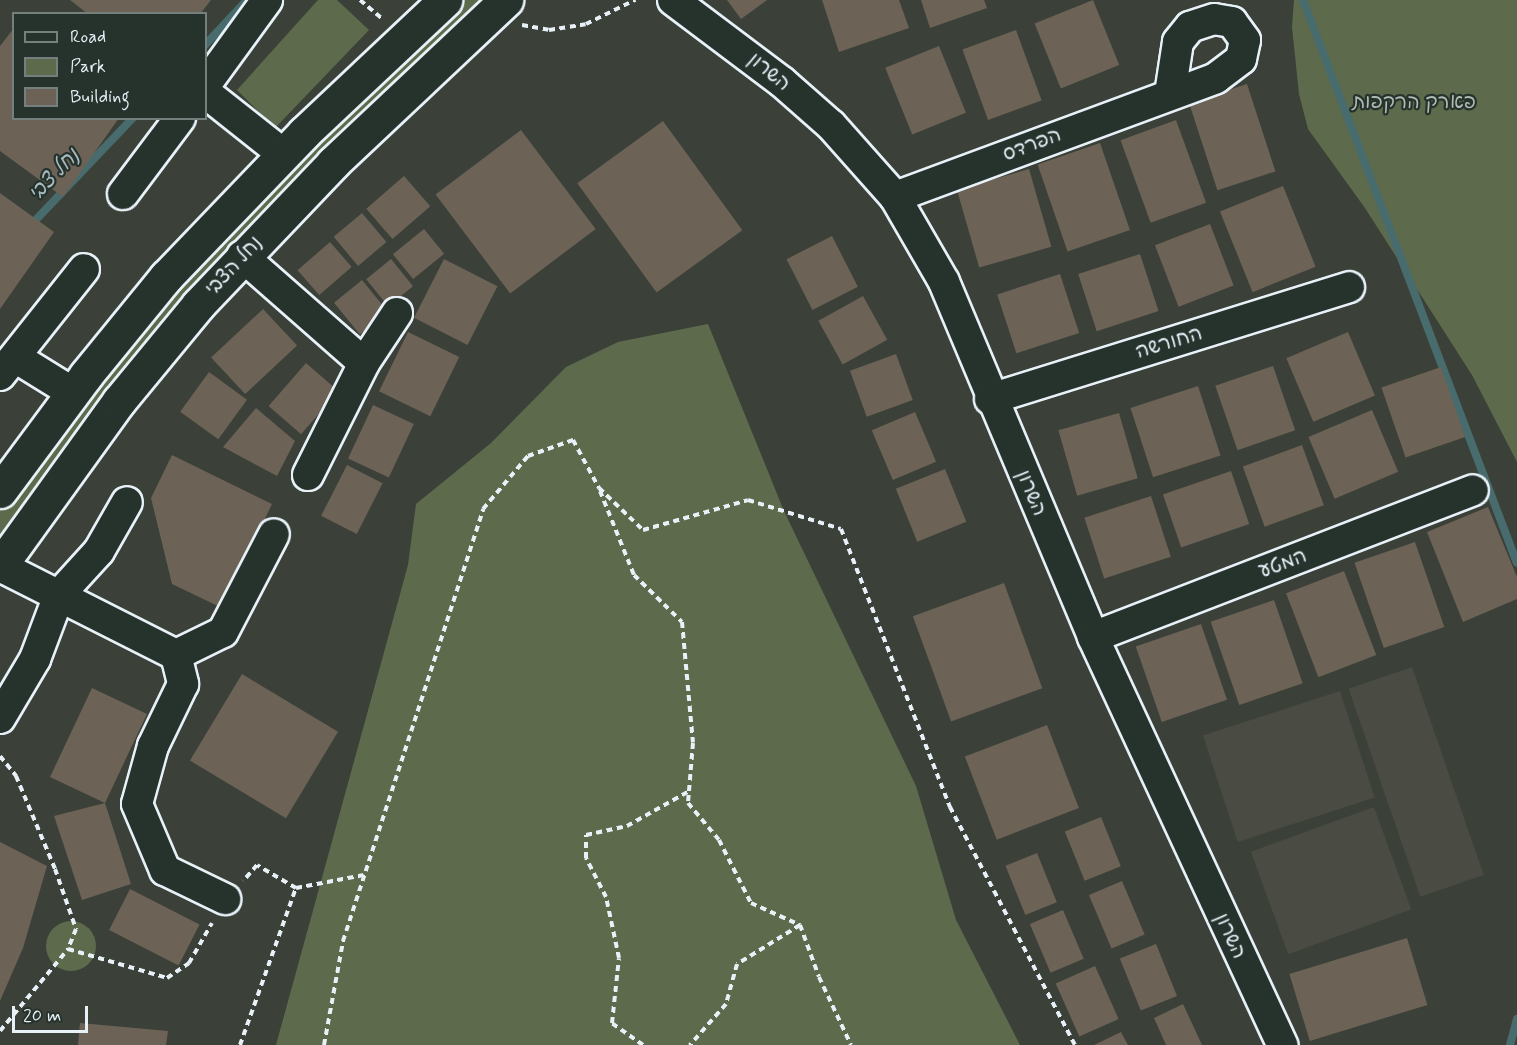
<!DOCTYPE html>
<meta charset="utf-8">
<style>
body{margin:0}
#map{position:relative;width:1517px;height:1045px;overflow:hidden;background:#3b4139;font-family:Mynerve,"Playpen Sans Hebrew",sans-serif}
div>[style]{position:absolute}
.built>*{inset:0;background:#4a4b42;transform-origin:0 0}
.green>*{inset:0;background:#5d6b4c}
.round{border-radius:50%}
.stream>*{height:8px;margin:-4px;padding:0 4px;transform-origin:4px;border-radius:4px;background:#486c6e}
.building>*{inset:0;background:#6c6256;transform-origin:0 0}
.path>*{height:4px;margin-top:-2px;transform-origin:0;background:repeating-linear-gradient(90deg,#e8f1f8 0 6px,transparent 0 10.5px)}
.roads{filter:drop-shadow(2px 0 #e8f1f8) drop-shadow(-2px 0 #e8f1f8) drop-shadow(0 2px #e8f1f8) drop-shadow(0 -2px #e8f1f8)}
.minor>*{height:30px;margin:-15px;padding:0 15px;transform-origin:15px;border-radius:15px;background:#26332d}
.tertiary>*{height:33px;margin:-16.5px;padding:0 16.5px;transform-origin:16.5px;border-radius:16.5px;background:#26332d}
span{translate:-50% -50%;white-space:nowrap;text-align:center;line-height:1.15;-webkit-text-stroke:4.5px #26332d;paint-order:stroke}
.street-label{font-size:20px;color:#e8f1f8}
.park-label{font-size:20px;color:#b0bbb3}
.water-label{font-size:21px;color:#a8bcc1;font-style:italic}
.legend{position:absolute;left:12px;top:12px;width:195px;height:108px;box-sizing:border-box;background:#26332d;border:2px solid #747f7e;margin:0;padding:8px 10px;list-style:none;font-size:18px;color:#e8f1f8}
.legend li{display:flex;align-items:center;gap:12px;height:30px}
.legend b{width:30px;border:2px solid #747f7e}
.scale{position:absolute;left:12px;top:1006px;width:76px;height:27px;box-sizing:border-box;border:3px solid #e8f1f8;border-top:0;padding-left:8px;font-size:18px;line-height:21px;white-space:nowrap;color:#e8f1f8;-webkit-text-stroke:4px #26332d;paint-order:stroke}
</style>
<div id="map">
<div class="built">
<div style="left:1412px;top:667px;width:220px;height:67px;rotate:71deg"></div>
<div style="left:1340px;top:691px;width:112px;height:144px;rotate:72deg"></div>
<div style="left:1374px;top:807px;width:109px;height:131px;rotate:70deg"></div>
</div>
<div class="green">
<div style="clip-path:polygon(318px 0,337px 0,369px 30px,275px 128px,237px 90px)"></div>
<div style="clip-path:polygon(450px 0,497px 0,335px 156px,0 561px,0 497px,82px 386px)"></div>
<div style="clip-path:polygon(1294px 0,1517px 0,1517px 462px,1472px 375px,1365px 208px,1308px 129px,1299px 94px,1292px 27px)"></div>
<div style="clip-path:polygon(708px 324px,784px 511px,916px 786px,956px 920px,1020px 1045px,276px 1045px,408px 565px,416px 504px,491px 443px,566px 367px,618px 342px)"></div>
<div class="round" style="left:46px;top:921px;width:50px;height:50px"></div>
</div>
<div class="stream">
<div style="left:1303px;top:0;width:602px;rotate:69.19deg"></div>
<div style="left:206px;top:44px;width:60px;rotate:-47deg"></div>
<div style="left:30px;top:226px;width:149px;rotate:-46.4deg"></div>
<div style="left:1510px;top:1045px;width:27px;rotate:-75deg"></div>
</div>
<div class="building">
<div style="clip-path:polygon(70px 0,211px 0,200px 14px,88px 14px)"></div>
<div style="clip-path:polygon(727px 0,767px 0,741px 19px)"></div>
<div style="clip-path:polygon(822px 0,899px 0,909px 28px,839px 52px)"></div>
<div style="clip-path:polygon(921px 0,984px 0,987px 8px,930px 28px)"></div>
<div style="left:1093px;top:0;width:70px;height:63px;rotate:68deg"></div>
<div style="clip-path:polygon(14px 28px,14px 118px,119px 118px,63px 197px,0 151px,0 46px)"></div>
<div style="left:1016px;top:30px;width:75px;height:57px;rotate:70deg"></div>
<div style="left:939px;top:46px;width:72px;height:58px;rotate:68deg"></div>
<div style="left:1247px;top:84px;width:92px;height:61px;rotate:72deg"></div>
<div style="left:1176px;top:120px;width:88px;height:59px;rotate:70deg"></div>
<div style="left:663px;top:121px;width:135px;height:106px;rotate:54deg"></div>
<div style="left:521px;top:130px;width:124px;height:107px;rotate:53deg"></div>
<div style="left:1100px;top:143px;width:92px;height:66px;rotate:71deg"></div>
<div style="left:1029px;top:169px;width:81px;height:75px;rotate:74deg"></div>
<div style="left:404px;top:176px;width:40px;height:50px;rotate:49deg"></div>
<div style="left:1283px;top:186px;width:87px;height:68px;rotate:68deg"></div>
<div style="clip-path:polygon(0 193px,54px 232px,0 309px)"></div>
<div style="left:362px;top:213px;width:38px;height:37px;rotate:50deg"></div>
<div style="left:1210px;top:224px;width:66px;height:59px;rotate:69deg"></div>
<div style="left:424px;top:229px;width:32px;height:40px;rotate:51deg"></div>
<div style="left:832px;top:236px;width:57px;height:51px;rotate:63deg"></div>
<div style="left:330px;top:242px;width:33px;height:43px;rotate:49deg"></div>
<div style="left:1140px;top:254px;width:60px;height:65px;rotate:72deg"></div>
<div style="left:391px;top:259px;width:35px;height:32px;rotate:51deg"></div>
<div style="left:444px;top:259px;width:60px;height:66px;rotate:27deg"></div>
<div style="left:1060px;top:274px;width:62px;height:66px;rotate:72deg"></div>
<div style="left:362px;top:280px;width:41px;height:36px;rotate:51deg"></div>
<div style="left:863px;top:296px;width:50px;height:51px;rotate:61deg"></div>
<div style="left:263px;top:309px;width:50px;height:71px;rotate:47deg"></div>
<div style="left:408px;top:332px;width:57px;height:66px;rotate:26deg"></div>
<div style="left:1348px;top:332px;width:69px;height:67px;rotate:67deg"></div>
<div style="left:896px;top:354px;width:49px;height:49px;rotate:70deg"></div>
<div style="left:306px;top:363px;width:43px;height:57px;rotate:41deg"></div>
<div style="left:1273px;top:366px;width:68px;height:61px;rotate:71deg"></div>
<div style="left:1441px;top:367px;width:74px;height:63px;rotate:71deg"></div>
<div style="left:209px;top:372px;width:47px;height:49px;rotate:36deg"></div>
<div style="left:1198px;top:386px;width:73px;height:71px;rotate:72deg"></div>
<div style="left:373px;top:405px;width:45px;height:59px;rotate:25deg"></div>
<div style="clip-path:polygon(256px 408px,295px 441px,277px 476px,223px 447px)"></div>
<div style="left:1372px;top:410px;width:67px;height:69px;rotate:67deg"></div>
<div style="left:915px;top:412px;width:54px;height:47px;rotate:67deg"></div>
<div style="left:1119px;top:413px;width:68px;height:63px;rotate:74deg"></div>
<div style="left:1302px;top:445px;width:64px;height:63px;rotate:70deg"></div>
<div style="clip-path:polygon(172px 455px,272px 504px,222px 608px,172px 584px,151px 498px)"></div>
<div style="left:347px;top:465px;width:40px;height:57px;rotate:27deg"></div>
<div style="left:945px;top:469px;width:57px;height:53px;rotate:68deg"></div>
<div style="left:1231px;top:471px;width:56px;height:72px;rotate:71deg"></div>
<div style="left:1151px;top:496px;width:64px;height:70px;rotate:72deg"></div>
<div style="clip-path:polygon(1488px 507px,1517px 577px,1517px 599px,1463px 622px,1427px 532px)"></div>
<div style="left:1415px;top:542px;width:90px;height:64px;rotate:71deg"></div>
<div style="left:1344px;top:571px;width:90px;height:62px;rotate:69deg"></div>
<div style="left:1004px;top:583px;width:112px;height:97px;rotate:70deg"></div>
<div style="left:1274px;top:600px;width:88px;height:67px;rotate:71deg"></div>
<div style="left:1201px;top:624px;width:80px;height:69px;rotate:71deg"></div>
<div style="left:242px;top:674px;width:112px;height:101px;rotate:31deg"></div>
<div style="clip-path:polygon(92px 688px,147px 714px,105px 803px,131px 884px,82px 900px,54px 816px,105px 803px,50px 777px)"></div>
<div style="left:1047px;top:725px;width:89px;height:88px;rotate:69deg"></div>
<div style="left:1101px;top:817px;width:53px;height:39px;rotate:68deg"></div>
<div style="clip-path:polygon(0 842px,47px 866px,23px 948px,0 1001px)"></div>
<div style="left:1037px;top:853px;width:53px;height:34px;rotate:68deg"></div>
<div style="left:1122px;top:881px;width:58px;height:36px;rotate:67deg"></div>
<div style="left:130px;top:889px;width:78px;height:46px;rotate:27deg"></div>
<div style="left:1063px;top:910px;width:53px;height:36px;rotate:67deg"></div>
<div style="left:1407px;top:938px;width:70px;height:123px;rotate:73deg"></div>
<div style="left:1156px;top:944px;width:56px;height:39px;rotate:68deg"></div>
<div style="left:1095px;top:966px;width:58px;height:43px;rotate:66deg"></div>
<div style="clip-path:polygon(1183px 1004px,1202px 1045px,1166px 1045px,1154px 1018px)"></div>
<div style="clip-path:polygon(80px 1023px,168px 1031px,166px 1045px,78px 1045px)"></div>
<div style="clip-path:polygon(1121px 1032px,1128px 1045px,1094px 1045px)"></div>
</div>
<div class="path">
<div style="left:360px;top:0;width:31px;rotate:40deg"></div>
<div style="left:522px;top:25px;width:27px;rotate:10deg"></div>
<div style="left:549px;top:30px;width:37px;rotate:-9deg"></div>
<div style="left:586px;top:24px;width:55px;rotate:-26.1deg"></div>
<div style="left:600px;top:491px;width:91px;rotate:68deg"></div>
<div style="left:634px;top:575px;width:67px;rotate:44.4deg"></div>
<div style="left:682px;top:622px;width:121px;rotate:84.8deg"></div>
<div style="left:693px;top:743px;width:60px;rotate:94.8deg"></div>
<div style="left:688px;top:803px;width:48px;rotate:50deg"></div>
<div style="left:719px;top:840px;width:71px;rotate:63.1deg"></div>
<div style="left:751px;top:903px;width:54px;rotate:24.2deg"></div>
<div style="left:800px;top:925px;width:74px;rotate:148.2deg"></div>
<div style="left:737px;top:964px;width:41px;rotate:105.4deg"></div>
<div style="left:726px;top:1004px;width:55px;rotate:131.3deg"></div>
<div style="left:0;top:756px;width:26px;rotate:51deg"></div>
<div style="left:16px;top:776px;width:101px;rotate:67.2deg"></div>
<div style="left:55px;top:869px;width:64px;rotate:70.7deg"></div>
<div style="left:76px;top:929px;width:22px;rotate:112deg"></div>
<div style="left:296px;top:888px;width:69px;rotate:-10.8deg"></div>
<div style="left:800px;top:925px;width:55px;rotate:69.9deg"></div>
<div style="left:819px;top:977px;width:75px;rotate:64.8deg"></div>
<div style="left:0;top:1031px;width:107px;rotate:-50.3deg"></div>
<div style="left:68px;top:949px;width:103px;rotate:16.3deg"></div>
<div style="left:167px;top:978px;width:27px;rotate:-34deg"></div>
<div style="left:189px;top:963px;width:46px;rotate:-60.1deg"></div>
<div style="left:240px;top:1045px;width:167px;rotate:-70.4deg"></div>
<div style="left:296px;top:888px;width:45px;rotate:-149.5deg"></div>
<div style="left:257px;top:865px;width:21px;rotate:131deg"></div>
<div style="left:324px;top:1045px;width:106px;rotate:-79.6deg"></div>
<div style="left:343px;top:941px;width:454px;rotate:-72deg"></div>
<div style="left:483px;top:509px;width:70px;rotate:-49.7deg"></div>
<div style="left:528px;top:456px;width:48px;rotate:-19.6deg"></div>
<div style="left:573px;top:440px;width:55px;rotate:61.6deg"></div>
<div style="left:599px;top:488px;width:61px;rotate:43.7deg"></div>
<div style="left:643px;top:530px;width:109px;rotate:-15.9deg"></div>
<div style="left:748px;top:500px;width:97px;rotate:17.3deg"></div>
<div style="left:841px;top:529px;width:299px;rotate:68.6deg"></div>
<div style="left:950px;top:807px;width:269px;rotate:62.3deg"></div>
<div style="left:643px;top:1045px;width:38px;rotate:-145deg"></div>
<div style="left:612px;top:1023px;width:65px;rotate:-83.9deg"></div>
<div style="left:619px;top:958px;width:62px;rotate:-102deg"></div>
<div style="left:606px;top:897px;width:44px;rotate:-117.1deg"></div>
<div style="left:586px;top:858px;width:23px;rotate:-90deg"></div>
<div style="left:586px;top:835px;width:42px;rotate:-12.4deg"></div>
<div style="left:627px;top:826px;width:71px;rotate:-29.4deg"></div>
</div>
<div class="roads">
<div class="minor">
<div style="left:673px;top:0;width:136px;rotate:37deg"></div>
<div style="left:782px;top:82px;width:65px;rotate:41.3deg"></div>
<div style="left:831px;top:125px;width:96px;rotate:48.4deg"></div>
<div style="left:895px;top:197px;width:98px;rotate:60deg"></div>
<div style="left:944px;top:282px;width:385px;rotate:67.2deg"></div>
<div style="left:1093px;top:637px;width:450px;rotate:65.1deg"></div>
<div style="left:206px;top:84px;width:104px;rotate:-54deg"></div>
<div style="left:206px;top:93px;width:98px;rotate:38.4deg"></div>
<div style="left:123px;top:194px;width:95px;rotate:-53.1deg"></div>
<div style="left:895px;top:197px;width:342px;rotate:-20.3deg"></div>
<div style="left:1216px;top:78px;width:31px;rotate:-37deg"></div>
<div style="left:1241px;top:59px;width:19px;rotate:-78deg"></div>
<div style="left:1245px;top:40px;width:22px;rotate:-126deg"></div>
<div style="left:1232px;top:22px;width:18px;rotate:-171deg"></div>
<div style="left:1214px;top:19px;width:25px;rotate:162deg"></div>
<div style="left:1190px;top:27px;width:19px;rotate:129deg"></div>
<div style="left:1178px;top:42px;width:53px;rotate:98.7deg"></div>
<div style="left:242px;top:256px;width:162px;rotate:41.3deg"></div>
<div style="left:15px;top:357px;width:68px;rotate:31.8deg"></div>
<div style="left:0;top:375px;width:135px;rotate:-51.6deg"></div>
<div style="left:990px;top:399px;width:376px;rotate:-17.3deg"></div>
<div style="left:308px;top:475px;width:125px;rotate:-63.4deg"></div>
<div style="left:364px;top:363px;width:60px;rotate:-56.6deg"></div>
<div style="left:0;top:566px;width:197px;rotate:26.8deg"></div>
<div style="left:176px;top:655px;width:30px;rotate:76deg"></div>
<div style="left:183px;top:684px;width:69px;rotate:115.8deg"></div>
<div style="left:153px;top:746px;width:60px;rotate:105.4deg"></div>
<div style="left:137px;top:804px;width:72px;rotate:67deg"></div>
<div style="left:165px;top:870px;width:67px;rotate:25.8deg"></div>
<div style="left:1093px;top:637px;width:407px;rotate:-21.1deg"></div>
<div style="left:176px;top:655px;width:52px;rotate:-26.1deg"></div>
<div style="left:223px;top:632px;width:110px;rotate:-62.5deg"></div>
<div style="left:0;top:718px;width:69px;rotate:-59.3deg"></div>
<div style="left:35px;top:659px;width:68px;rotate:-69.4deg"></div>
<div style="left:59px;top:595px;width:59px;rotate:-47.7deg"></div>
<div style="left:99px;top:551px;width:56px;rotate:-60.3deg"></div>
</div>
<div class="tertiary">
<div style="left:0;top:491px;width:144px;rotate:-53.4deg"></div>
<div style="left:86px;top:375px;width:127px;rotate:-50.8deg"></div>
<div style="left:166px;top:277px;width:199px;rotate:-46.2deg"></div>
<div style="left:304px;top:133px;width:194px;rotate:-43.3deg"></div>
<div style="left:0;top:566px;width:203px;rotate:-54.2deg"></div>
<div style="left:119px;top:401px;width:124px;rotate:-50.5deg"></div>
<div style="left:198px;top:305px;width:196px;rotate:-46.4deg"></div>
<div style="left:333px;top:163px;width:238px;rotate:-43.3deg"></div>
</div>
</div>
<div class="street-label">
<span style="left:769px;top:72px;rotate:39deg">השרון</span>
<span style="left:1032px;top:145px;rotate:-21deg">הפרדס</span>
<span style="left:234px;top:266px;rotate:-47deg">נחל הצבי</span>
<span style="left:1169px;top:343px;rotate:-17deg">החורשה</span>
<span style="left:1031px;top:493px;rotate:67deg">השרון</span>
<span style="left:1283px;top:564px;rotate:-21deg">המטע</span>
<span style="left:1230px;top:936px;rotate:65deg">השרון</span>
</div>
<div class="park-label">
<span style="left:1414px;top:102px">פארק הרקפות</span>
</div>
<div class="water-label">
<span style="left:54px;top:175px;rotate:-46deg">נחל צבי</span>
</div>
<ul class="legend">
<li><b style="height:8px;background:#26332d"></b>Road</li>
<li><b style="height:16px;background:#5d6b4c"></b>Park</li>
<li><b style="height:16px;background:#6c6256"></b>Building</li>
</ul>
<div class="scale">20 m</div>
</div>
